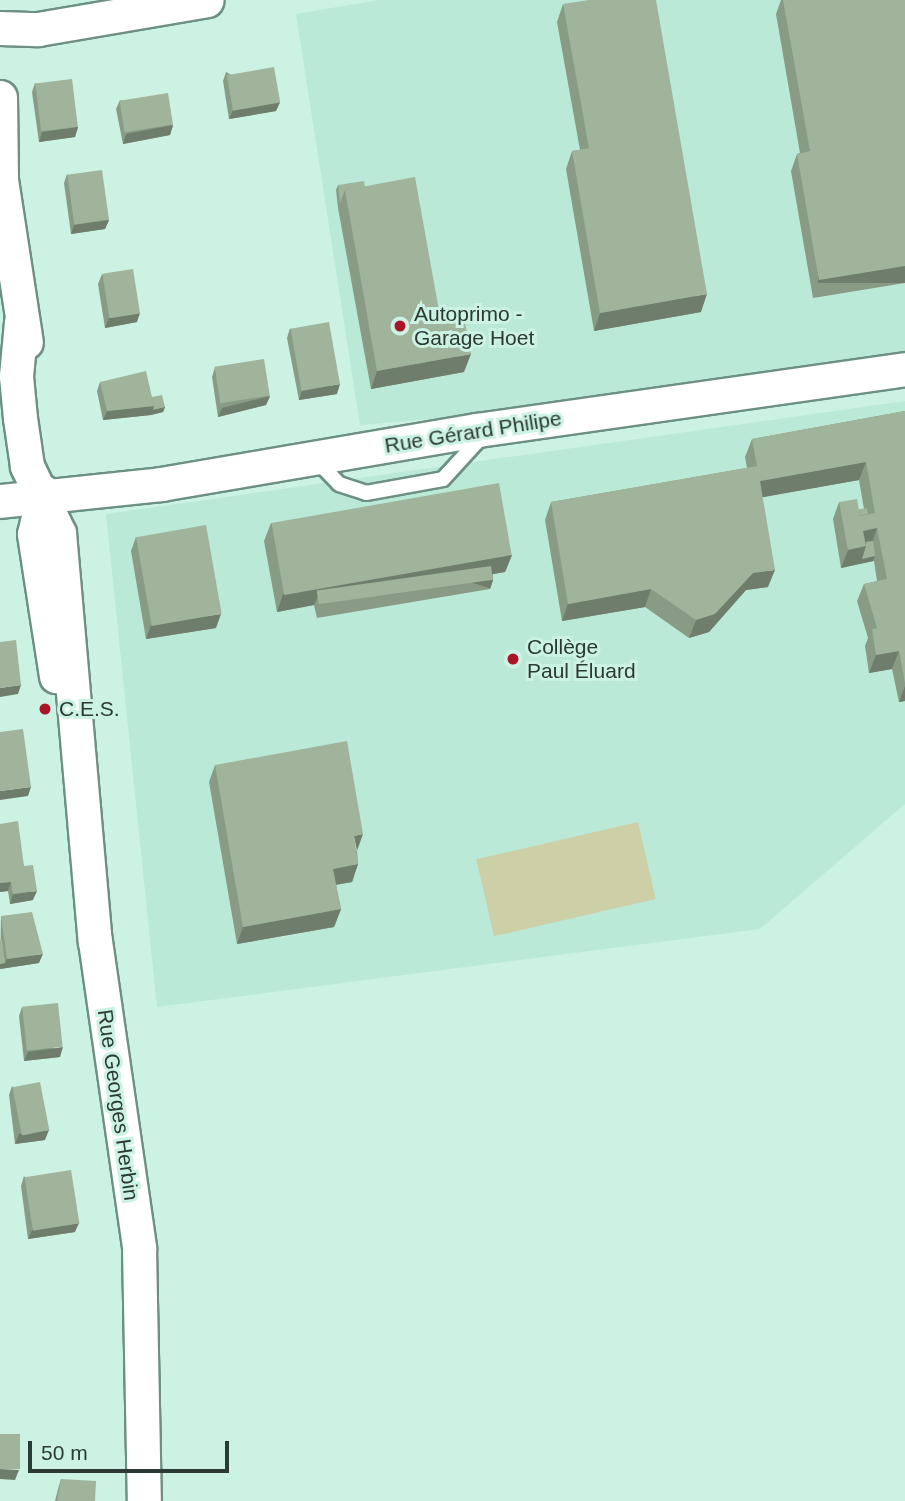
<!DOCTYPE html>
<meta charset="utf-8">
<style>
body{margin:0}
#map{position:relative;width:905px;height:1501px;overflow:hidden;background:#ccf2e3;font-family:Helvetica,sans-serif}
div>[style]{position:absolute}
.built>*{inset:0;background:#bae9d8}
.green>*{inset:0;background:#cdd0a7;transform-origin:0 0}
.roads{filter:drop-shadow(2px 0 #6d9084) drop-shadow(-2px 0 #6d9084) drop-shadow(0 2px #6d9084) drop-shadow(0 -2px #6d9084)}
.service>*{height:14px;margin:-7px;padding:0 7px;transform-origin:7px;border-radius:7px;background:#fff}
.tertiary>*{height:33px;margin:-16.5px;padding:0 16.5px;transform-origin:16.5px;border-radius:16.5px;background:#fff}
.wall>*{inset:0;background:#899b84}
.shaded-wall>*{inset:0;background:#6f7e6c;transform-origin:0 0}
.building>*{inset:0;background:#9fb49a;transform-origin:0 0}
.dots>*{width:19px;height:19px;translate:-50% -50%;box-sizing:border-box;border:4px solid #ccf2e3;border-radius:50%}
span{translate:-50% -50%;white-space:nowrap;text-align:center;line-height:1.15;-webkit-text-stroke:6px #ccf2e3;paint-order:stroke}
.poi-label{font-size:21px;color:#2b3a34}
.left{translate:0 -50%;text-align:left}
.street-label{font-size:21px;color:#2b3a34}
.scale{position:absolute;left:28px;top:1441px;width:201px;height:32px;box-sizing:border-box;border:4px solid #2b3a34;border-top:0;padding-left:9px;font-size:21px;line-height:24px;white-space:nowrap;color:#2b3a34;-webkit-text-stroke:5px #ccf2e3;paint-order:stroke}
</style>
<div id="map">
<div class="built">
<div style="clip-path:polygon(379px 0,905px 0,905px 380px,360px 425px,296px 14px)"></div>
<div style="clip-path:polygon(905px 401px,905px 804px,760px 929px,157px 1007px,106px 514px)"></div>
</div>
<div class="green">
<div style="left:638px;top:822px;width:79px;height:166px;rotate:77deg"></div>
</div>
<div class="roads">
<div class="service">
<div style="left:316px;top:460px;width:33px;rotate:46deg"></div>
<div style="left:339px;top:484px;width:28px;rotate:18deg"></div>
<div style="left:366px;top:493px;width:78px;rotate:-10.3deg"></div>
<div style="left:443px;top:479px;width:49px;rotate:-47.5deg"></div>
<div style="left:476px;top:443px;width:12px;rotate:-85deg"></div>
</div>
<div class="tertiary">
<div style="left:0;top:28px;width:38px;rotate:2deg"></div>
<div style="left:38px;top:29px;width:171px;rotate:-9.7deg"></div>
<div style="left:0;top:97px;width:78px;rotate:89.3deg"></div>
<div style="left:0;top:173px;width:171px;rotate:81.3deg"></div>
<div style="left:21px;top:322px;width:54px;rotate:95.3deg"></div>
<div style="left:16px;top:376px;width:42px;rotate:84.6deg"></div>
<div style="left:20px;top:418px;width:49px;rotate:81.7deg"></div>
<div style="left:27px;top:466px;width:74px;rotate:64.5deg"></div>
<div style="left:59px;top:533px;width:410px;rotate:85deg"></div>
<div style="left:95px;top:941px;width:310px;rotate:81.8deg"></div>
<div style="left:139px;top:1248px;width:253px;rotate:88.9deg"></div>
<div style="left:44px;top:492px;width:43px;rotate:103.4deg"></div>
<div style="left:34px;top:534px;width:144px;rotate:81.2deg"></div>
<div style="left:0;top:501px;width:162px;rotate:-6deg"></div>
<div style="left:161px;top:484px;width:321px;rotate:-9.7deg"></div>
<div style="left:477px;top:430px;width:432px;rotate:-8.1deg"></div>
</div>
</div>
<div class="wall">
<div style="clip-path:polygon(781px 0,905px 0,905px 283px,813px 298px,791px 171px,797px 154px,800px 153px,776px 14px)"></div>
<div style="clip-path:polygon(563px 4px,701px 312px,594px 331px,566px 169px,572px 151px,580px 150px,557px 22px)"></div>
<div style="clip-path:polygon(226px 72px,280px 102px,276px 111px,229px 119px,223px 81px)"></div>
<div style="clip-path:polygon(35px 83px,78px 127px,75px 137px,39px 142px,32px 92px)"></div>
<div style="clip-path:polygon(120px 100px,173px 125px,170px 135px,123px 144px,116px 109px)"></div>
<div style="clip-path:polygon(67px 174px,109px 220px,105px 229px,71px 234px,64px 183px)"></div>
<div style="clip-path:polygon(338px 185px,365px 187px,440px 316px,464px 372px,371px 389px,338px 208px,336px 190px)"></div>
<div style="clip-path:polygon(102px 274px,137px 322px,105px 328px,98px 284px)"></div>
<div style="clip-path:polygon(290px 328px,337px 394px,299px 400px,287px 338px)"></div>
<div style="clip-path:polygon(215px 367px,270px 396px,266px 405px,218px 417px,212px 377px)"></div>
<div style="clip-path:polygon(100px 382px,152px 397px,165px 407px,163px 412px,151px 415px,103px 420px,97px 391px)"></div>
<div style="clip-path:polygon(905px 411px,905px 701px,899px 702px,892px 669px,869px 673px,865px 646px,868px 638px,857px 601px,864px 584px,877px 581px,874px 561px,841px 568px,833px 519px,839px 502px,859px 510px,864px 509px,859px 480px,762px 497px,768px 587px,746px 590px,709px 632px,689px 638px,645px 607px,562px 621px,545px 520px,551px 502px,747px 468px,745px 457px,752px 439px)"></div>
<div style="clip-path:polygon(271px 523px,512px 555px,505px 572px,493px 574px,493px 580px,490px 589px,317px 618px,314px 605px,277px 612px,264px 541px)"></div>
<div style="clip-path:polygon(136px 537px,216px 628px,146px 639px,131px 551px)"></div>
<div style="clip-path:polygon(215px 765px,357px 851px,358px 864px,352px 882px,336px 885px,341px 909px,334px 927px,237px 944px,209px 782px)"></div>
<div style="clip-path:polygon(0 824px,24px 866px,33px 900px,10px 904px,8px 891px,0 892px)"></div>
<div style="clip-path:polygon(1px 916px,39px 963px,0 969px)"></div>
<div style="clip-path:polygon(22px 1007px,60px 1057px,24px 1061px,19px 1016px)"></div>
<div style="clip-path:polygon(12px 1086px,45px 1140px,15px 1144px,9px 1095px)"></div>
<div style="clip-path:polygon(24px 1176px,75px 1232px,28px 1239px,21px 1186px)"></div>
<div style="clip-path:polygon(61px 1479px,95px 1501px,55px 1501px,58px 1489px)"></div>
</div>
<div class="shaded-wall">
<div style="clip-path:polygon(280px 102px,276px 111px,229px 119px,233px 110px)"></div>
<div style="clip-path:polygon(173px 125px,170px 135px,123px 144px,126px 134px)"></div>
<div style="clip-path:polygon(78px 127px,75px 137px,39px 142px,42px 132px)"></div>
<div style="clip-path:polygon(109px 220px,105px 229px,71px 234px,74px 225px)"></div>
<div style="left:905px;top:266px;width:17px;height:87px;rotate:90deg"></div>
<div style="clip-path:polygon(707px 294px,701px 312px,594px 331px,600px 313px)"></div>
<div style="clip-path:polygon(140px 313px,137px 322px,105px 328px,109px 318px)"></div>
<div style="clip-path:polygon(471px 354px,464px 372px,371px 389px,377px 371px)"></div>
<div style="clip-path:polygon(340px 384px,337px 394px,299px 400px,302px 391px)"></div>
<div style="clip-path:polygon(270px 396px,266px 405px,218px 417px,222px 408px)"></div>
<div style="clip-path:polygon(154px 406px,165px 407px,163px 412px,151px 415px,103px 420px,107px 411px)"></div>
<div style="clip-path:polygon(866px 462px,859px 480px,753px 499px,760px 481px)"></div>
<div style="clip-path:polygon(877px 528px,871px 546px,875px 556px,873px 561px,841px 568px,856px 529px)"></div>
<div style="clip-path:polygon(512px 555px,505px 572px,319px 604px,318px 596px,314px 605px,277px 612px,283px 594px)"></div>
<div style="clip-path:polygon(775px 570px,768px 587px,746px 590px,709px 632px,689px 638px,696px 620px,753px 573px)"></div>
<div style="left:493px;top:580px;width:9px;height:175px;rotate:108deg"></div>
<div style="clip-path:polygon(651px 589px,645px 607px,562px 621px,568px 604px)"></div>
<div style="clip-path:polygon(221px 614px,216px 628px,146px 639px,151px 625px)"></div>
<div style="clip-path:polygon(899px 651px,892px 669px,869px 673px,876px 655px)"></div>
<div style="clip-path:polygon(21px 685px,18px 694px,0 697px,0 688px)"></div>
<div style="clip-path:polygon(905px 686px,905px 701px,899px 702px)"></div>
<div style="clip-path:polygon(31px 787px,28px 796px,0 800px,0 791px)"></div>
<div style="clip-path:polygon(363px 834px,357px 851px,354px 836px)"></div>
<div style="clip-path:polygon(358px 864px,352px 882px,327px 886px,333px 869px)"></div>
<div style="clip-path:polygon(11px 882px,8px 891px,0 892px,0 883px)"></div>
<div style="clip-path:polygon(37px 891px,33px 900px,10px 904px,13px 894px)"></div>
<div style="clip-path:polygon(341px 909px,334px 927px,237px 944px,243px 927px)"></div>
<div style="clip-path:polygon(43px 954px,39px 963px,0 969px,0 964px,5px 963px,7px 959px)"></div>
<div style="clip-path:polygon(63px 1047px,60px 1057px,24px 1061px,28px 1052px)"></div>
<div style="clip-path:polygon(49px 1130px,45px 1140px,15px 1144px,19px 1134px)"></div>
<div style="clip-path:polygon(79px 1223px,75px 1232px,28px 1239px,32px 1230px)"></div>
<div style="clip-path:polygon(0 1469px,19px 1470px,15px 1480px,0 1479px)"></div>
</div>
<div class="building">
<div style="clip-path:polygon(589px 0,656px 0,707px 294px,600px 313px,572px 151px,589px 148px,563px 4px)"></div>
<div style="clip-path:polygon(783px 0,905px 0,905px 266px,819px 280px,797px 154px,810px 151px)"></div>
<div style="left:274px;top:67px;width:36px;height:48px;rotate:80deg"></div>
<div style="left:72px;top:79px;width:48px;height:37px;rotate:83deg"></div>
<div style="left:168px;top:93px;width:32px;height:49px;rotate:81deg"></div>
<div style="left:102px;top:170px;width:50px;height:35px;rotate:82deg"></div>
<div style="clip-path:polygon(415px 177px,440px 316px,463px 312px,471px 354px,377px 371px,345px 190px)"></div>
<div style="clip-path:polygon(364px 181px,365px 187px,345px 190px,340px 203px,338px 185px)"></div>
<div style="left:133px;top:269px;width:45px;height:31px;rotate:81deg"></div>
<div style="left:329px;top:322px;width:63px;height:39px;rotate:80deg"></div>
<div style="left:264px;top:359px;width:37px;height:50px;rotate:81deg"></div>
<div style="clip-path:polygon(146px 371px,154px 406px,107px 411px,100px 382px)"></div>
<div style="clip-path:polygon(162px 395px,165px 407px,153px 410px,154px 406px,152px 397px)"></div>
<div style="clip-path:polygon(905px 411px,905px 683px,899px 651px,876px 655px,872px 629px,877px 628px,864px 584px,887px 579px,877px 528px,863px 531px,866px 546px,848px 550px,839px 502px,857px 499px,860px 516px,875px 513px,866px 462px,760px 481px,775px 570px,753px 573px,715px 614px,696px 620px,651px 589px,568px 604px,551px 502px,757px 466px,752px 439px)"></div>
<div style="left:499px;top:483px;width:73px;height:231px;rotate:80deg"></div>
<div style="left:867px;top:508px;width:6px;height:8px;rotate:81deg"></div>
<div style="left:206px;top:525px;width:90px;height:71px;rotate:80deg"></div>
<div style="clip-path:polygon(873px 541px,875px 556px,862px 559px,866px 546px,866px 542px)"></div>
<div style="left:491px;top:566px;width:14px;height:176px;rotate:82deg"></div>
<div style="clip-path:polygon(16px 640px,21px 685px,0 688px,0 642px)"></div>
<div style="clip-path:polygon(23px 729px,31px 787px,0 791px,0 732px)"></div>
<div style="clip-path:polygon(347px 741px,363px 834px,354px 836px,358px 864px,333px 869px,341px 909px,243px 927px,215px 765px)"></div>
<div style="clip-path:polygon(18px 821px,24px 866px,33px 865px,37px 891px,13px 894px,11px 882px,0 883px,0 824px)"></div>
<div style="clip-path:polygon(32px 912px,43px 954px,7px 959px,1px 916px)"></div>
<div style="clip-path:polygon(0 940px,2px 940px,5px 963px,0 964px)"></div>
<div style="left:58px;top:1003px;width:44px;height:36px;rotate:84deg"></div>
<div style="left:40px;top:1082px;width:49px;height:28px;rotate:79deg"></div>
<div style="left:71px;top:1170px;width:54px;height:47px;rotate:81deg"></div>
<div style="left:0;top:1434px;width:20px;height:35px"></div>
<div style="clip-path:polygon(61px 1479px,96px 1481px,95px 1501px,57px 1501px)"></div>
</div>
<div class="dots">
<div style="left:400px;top:326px;background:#aa1428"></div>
<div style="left:513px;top:659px;background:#aa1428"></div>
<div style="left:45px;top:709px;background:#aa1428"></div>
</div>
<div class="poi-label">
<span class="left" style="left:414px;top:326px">Autoprimo -<br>Garage Hoet</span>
<span class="left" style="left:527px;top:659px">Collège<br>Paul Éluard</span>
<span class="left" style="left:59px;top:709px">C.E.S.</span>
</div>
<div class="street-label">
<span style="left:473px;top:432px;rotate:-9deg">Rue Gérard Philipe</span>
<span style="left:118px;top:1105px;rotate:82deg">Rue Georges Herbin</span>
</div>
<div class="scale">50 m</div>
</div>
